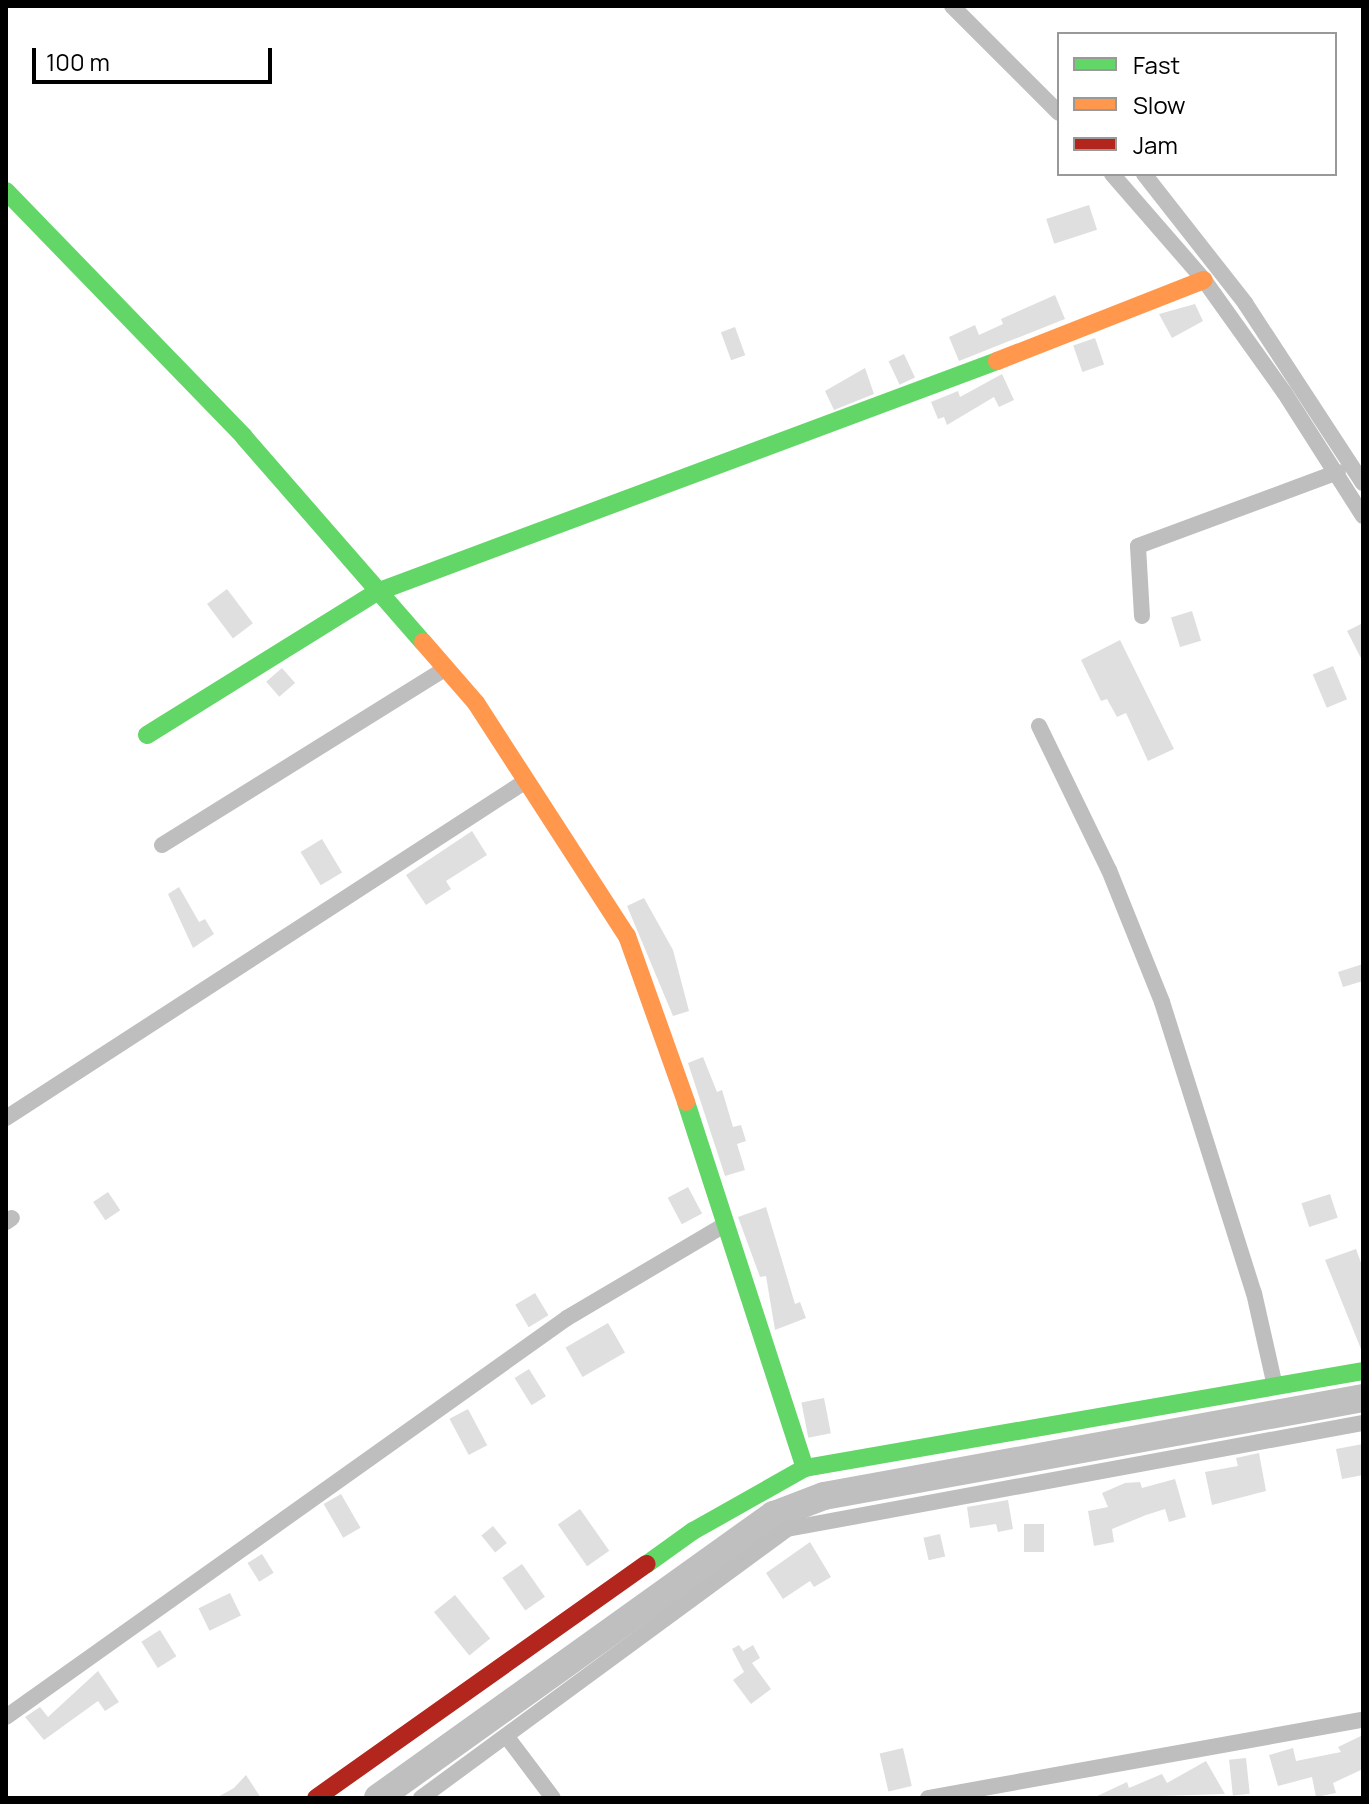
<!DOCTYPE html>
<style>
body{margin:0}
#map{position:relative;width:1369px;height:1804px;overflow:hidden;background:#fff;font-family:Manrope,sans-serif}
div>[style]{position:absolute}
.canal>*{height:16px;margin:-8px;padding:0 8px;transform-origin:8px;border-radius:8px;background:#bfbfbf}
.river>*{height:28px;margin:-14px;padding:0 14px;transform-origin:14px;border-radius:14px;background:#bfbfbf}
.building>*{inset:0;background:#dfdfdf;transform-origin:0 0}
.street>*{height:16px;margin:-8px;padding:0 8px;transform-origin:8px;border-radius:8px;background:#bebebe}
.fast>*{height:18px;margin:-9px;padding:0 9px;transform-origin:9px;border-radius:9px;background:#63d668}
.slow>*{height:18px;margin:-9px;padding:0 9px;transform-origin:9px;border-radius:9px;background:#ff974d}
.jam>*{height:18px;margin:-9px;padding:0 9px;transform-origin:9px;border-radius:9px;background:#b3261e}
span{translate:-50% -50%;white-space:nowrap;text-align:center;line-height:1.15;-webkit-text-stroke:6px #fff;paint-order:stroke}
.frame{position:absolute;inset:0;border:8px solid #000;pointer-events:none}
.legend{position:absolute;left:1057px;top:32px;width:280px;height:144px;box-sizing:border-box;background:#fff;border:2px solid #999;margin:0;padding:10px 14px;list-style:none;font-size:24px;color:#000}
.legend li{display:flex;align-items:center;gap:16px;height:40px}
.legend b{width:40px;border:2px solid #999}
.scale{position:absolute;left:32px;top:48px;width:240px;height:36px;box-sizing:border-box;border:4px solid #000;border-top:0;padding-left:10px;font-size:24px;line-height:28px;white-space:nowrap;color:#000;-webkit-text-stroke:6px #fff;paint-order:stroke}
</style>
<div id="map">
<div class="canal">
<div style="left:1144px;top:174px;width:164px;rotate:51.9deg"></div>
<div style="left:1245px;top:303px;width:215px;rotate:56.8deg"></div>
</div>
<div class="river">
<div style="left:378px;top:1798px;width:487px;rotate:-35.6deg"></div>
<div style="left:774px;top:1515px;width:53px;rotate:-20.8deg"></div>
<div style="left:824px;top:1496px;width:548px;rotate:-10.3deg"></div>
</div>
<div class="building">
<div style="left:1089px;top:205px;width:26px;height:45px;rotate:72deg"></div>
<div style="clip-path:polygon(1055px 295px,1065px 319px,959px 361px,949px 337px,975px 325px,979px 335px,1003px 324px,1001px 319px)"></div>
<div style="clip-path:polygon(1195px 304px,1203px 321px,1172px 338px,1159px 314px)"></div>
<div style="left:735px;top:327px;width:30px;height:15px;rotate:70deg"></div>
<div style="left:1095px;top:338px;width:28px;height:23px;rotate:71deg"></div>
<div style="left:904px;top:354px;width:26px;height:17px;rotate:65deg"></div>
<div style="clip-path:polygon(865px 368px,874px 394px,834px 410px,825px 391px)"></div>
<div style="clip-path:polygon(1002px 374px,1014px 400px,999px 407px,994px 397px,947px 425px,944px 417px,938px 419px,931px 402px,958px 391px,960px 397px)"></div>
<div style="left:227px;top:589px;width:43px;height:25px;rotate:53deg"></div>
<div style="left:1192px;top:611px;width:31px;height:22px;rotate:73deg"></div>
<div style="clip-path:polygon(1363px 623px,1363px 662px,1347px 631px)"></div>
<div style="clip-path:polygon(1120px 640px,1174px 749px,1148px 761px,1126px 713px,1117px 717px,1107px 699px,1101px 701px,1081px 660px)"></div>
<div style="left:1333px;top:666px;width:36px;height:22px;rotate:67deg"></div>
<div style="left:282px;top:668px;width:20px;height:21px;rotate:49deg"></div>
<div style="clip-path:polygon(472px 831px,487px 855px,446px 881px,451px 889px,426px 905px,406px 875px)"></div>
<div style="left:322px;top:839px;width:39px;height:25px;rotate:59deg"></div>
<div style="clip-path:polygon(179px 887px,199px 922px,205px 919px,214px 934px,193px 948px,168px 894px)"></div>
<div style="clip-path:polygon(644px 898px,673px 950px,689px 1011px,673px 1016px,627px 906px)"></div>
<div style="clip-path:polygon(1363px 964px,1363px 981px,1343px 987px,1338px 972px)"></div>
<div style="clip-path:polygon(703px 1057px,717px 1092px,722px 1090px,733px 1127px,741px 1125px,746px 1141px,737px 1144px,745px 1170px,725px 1176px,688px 1063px)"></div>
<div style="left:688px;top:1187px;width:30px;height:23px;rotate:62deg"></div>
<div style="left:108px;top:1192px;width:22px;height:18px;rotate:56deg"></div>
<div style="left:1330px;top:1194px;width:25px;height:30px;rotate:72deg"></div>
<div style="clip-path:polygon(766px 1207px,795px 1304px,800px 1302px,806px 1318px,775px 1330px,766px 1276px,760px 1277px,738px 1217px)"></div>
<div style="clip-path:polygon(1356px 1249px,1363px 1268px,1361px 1349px,1325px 1260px)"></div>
<div style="left:535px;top:1293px;width:26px;height:23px;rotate:59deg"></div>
<div style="left:608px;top:1323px;width:34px;height:49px;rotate:60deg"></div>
<div style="left:529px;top:1369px;width:32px;height:17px;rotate:58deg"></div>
<div style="left:824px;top:1398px;width:36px;height:23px;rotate:79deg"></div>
<div style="left:468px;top:1409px;width:41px;height:21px;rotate:62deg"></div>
<div style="clip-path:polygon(1363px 1444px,1363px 1475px,1342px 1479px,1336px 1449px)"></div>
<div style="clip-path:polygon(1259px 1453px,1266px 1491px,1212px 1505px,1205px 1472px,1238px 1466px,1236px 1458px)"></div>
<div style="clip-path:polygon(1175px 1479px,1186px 1517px,1169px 1522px,1165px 1509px,1146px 1515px,1112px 1529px,1114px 1542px,1094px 1546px,1088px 1511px,1108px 1507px,1102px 1493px,1125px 1483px,1140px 1482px,1142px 1488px)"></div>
<div style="left:341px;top:1494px;width:39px;height:20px;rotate:60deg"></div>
<div style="clip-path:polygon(1008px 1500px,1013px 1529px,998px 1532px,996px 1524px,970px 1528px,967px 1507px)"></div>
<div style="left:580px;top:1509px;width:51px;height:27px;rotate:55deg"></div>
<div style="left:1024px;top:1524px;width:20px;height:28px"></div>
<div style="left:493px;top:1526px;width:22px;height:15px;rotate:51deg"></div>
<div style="left:940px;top:1534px;width:23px;height:17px;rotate:77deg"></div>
<div style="clip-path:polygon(810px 1542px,831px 1577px,814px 1587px,810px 1581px,783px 1599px,766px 1573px)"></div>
<div style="left:262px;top:1554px;width:22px;height:17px;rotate:58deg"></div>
<div style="left:522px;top:1564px;width:40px;height:24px;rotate:55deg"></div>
<div style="left:230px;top:1593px;width:25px;height:35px;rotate:64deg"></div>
<div style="left:455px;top:1595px;width:56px;height:27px;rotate:51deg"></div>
<div style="left:160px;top:1630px;width:31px;height:22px;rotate:58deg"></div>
<div style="clip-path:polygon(739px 1645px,743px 1651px,753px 1645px,760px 1658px,752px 1663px,771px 1689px,751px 1704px,733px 1680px,744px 1672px,732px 1649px)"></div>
<div style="clip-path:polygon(98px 1671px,119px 1702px,105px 1711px,98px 1701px,44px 1740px,25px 1717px,40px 1707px,48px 1717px)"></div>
<div style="clip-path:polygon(1363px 1735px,1363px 1769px,1333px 1783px,1336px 1793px,1316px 1797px,1312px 1777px,1278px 1786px,1269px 1755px,1293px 1748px,1296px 1761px,1341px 1752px,1338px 1747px)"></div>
<div style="left:903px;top:1748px;width:39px;height:24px;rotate:77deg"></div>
<div style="left:1246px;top:1758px;width:36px;height:17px;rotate:84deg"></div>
<div style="clip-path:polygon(1206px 1761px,1225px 1794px,1093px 1798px,1127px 1782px,1129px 1788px,1162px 1774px,1167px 1783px)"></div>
<div style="clip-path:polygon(246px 1775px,261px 1798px,216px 1798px,234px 1788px)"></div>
</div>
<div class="street">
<div style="left:952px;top:6px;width:151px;rotate:45deg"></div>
<div style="left:1112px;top:174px;width:140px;rotate:49deg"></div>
<div style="left:1204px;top:280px;width:138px;rotate:54.5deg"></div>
<div style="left:1284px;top:392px;width:147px;rotate:57.5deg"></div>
<div style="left:1142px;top:616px;width:70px;rotate:-93.3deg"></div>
<div style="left:1138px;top:546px;width:213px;rotate:-20.3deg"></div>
<div style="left:1039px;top:726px;width:160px;rotate:64.1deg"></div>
<div style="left:1109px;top:870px;width:142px;rotate:68.1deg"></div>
<div style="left:1162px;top:1002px;width:305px;rotate:72.5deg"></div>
<div style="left:1254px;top:1293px;width:95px;rotate:77.3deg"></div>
<div style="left:162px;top:845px;width:333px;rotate:-31.9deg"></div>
<div style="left:6px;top:1118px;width:620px;rotate:-32.95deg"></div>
<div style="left:6px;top:1222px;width:7px;rotate:-34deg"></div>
<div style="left:6px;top:1717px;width:688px;rotate:-35.42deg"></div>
<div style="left:567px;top:1318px;width:185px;rotate:-30.6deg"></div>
<div style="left:507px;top:1737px;width:76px;rotate:53deg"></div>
<div style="left:421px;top:1798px;width:454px;rotate:-36.3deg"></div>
<div style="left:787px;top:1529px;width:586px;rotate:-10.43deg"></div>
<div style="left:928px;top:1798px;width:442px;rotate:-10.2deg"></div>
</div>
<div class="fast">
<div style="left:6px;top:191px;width:342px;rotate:45.9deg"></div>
<div style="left:244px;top:437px;width:272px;rotate:48.9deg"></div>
<div style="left:147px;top:735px;width:271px;rotate:-31.9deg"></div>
<div style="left:377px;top:592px;width:662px;rotate:-20.43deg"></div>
<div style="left:686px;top:1102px;width:385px;rotate:72deg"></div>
<div style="left:647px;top:1564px;width:57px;rotate:-35.7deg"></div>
<div style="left:693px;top:1531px;width:129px;rotate:-29.4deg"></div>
<div style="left:805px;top:1468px;width:566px;rotate:-9.86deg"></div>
</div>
<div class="slow">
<div style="left:997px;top:361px;width:222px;rotate:-21.4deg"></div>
<div style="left:423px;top:642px;width:81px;rotate:49deg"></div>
<div style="left:476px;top:703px;width:278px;rotate:57.1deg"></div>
<div style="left:627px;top:936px;width:176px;rotate:70.4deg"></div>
</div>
<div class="jam">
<div style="left:316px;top:1798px;width:405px;rotate:-35.3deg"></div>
</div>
<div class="frame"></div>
<ul class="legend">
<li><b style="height:10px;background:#63d668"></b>Fast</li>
<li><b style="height:10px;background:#ff974d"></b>Slow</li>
<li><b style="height:10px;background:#b3261e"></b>Jam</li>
</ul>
<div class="scale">100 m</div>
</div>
